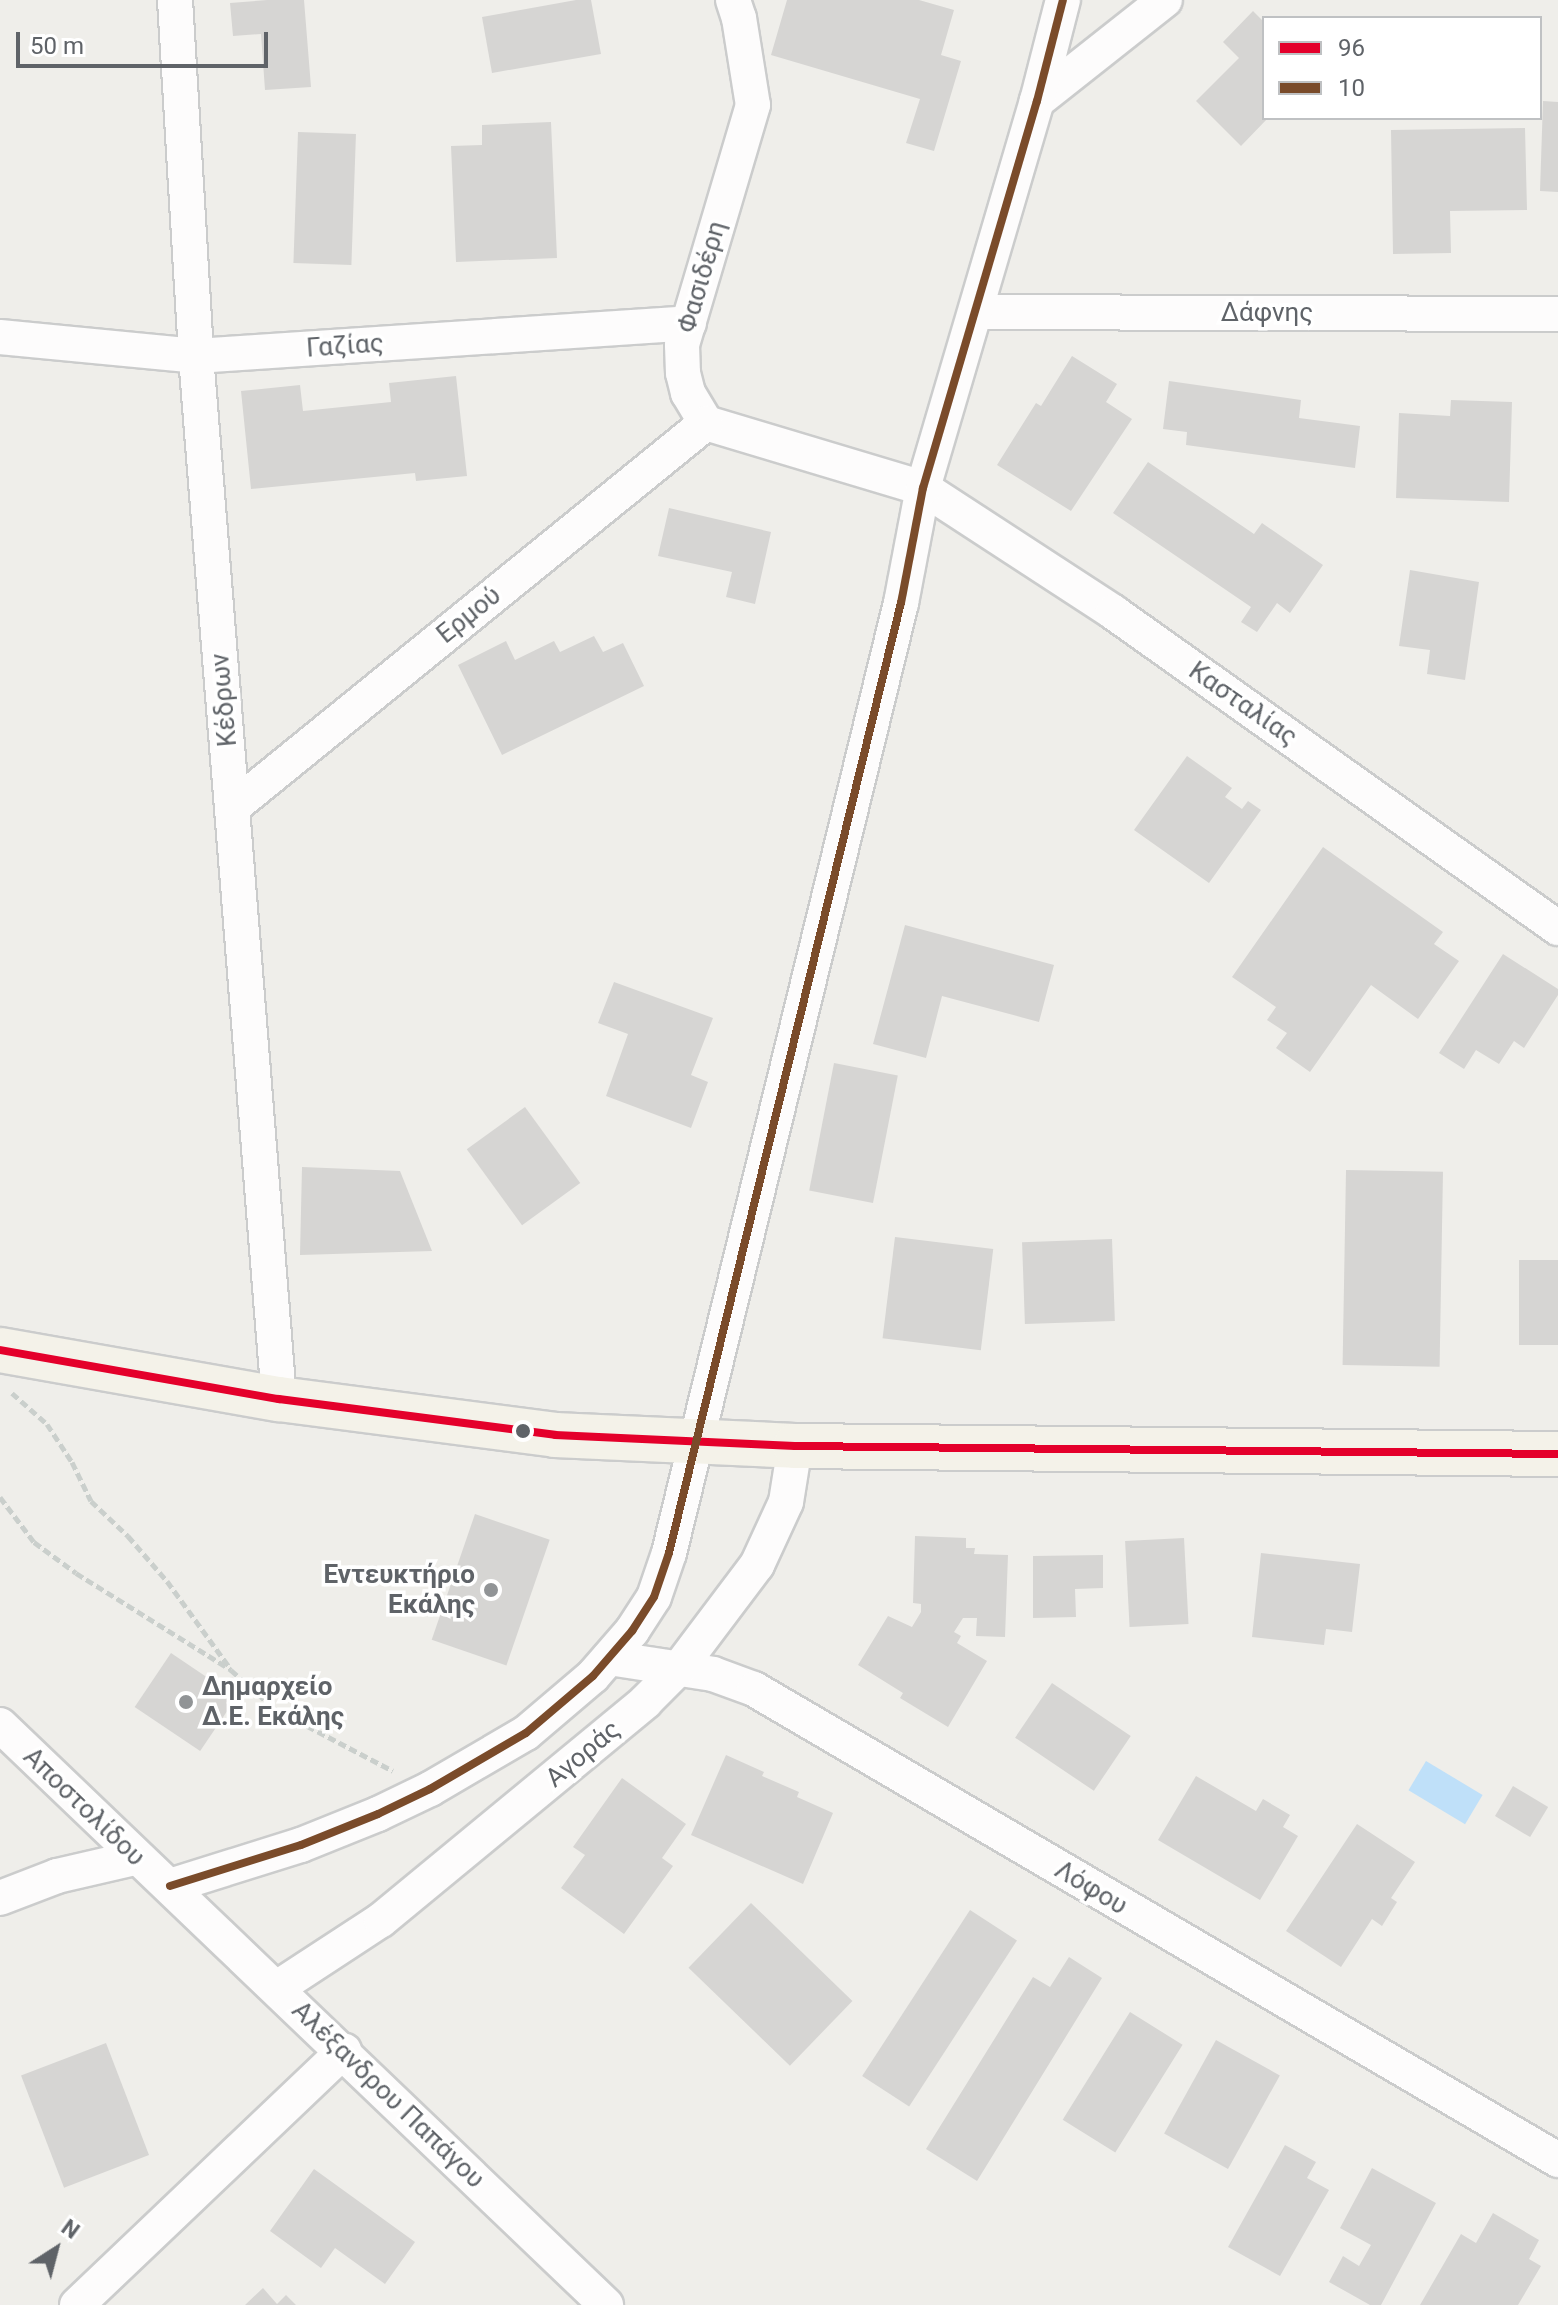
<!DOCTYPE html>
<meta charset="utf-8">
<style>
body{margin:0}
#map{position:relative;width:1558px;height:2305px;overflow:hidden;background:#efeeea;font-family:Roboto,sans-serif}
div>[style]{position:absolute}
.water>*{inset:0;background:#bfe0f9;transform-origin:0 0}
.building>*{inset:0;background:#d6d5d3;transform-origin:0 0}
.path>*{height:5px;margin-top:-2.5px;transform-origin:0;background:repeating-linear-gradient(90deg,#cacfcc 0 8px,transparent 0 12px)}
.roads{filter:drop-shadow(2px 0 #cbcccc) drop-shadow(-2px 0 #cbcccc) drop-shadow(0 2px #cbcccc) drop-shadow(0 -2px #cbcccc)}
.minor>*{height:34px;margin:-17px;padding:0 17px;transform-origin:17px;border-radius:17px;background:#fdfcfc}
.primary>*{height:44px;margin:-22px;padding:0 22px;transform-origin:22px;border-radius:22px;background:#f4f2e9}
.bus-1>*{height:8px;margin:-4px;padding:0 4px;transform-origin:4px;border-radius:4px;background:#e4002b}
.bus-2>*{height:8px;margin:-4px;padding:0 4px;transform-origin:4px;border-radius:4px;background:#7a4b2a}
.dots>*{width:22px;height:22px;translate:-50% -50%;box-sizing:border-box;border:4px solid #fff;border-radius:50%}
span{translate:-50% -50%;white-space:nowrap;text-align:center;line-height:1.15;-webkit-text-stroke:7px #fff;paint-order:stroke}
.street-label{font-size:26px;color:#5f6368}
.poi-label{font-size:26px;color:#5f6368;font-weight:700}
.right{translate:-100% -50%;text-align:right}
.left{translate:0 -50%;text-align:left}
.legend{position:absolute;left:1262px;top:16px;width:280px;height:104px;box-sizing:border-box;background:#fff;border:2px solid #bfc1c3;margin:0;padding:10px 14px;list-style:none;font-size:24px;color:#5f6368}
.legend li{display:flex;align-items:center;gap:16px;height:40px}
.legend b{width:40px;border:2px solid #bfc1c3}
.north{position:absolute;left:16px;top:2209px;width:80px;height:80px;-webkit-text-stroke:6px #fff;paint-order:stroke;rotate:36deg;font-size:22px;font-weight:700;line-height:32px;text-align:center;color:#5f6368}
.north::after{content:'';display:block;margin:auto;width:28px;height:36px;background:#5f6368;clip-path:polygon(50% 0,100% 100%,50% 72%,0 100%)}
.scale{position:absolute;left:16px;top:32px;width:252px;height:36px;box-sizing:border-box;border:4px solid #5f6368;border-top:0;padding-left:10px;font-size:24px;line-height:28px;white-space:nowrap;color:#5f6368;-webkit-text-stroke:6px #fff;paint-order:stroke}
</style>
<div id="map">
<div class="water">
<div style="left:1426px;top:1761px;width:66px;height:34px;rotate:31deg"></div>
</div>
<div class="building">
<div style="clip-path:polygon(267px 0,304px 0,311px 87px,265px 90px,261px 34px,233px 36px,230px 3px)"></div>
<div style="clip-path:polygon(576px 0,591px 0,601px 54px,492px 73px,482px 17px)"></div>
<div style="clip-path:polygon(787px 0,919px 0,954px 10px,941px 55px,961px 61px,934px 151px,906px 143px,920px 99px,771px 55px)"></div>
<div style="clip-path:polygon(1253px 11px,1264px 22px,1264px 118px,1268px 118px,1241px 146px,1196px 101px,1239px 58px,1223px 42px)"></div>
<div style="clip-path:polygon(1543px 101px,1558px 102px,1558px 192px,1540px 191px)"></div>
<div style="clip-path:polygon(551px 122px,557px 258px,456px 262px,451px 146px,482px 145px,482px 125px)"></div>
<div style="clip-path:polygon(1525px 128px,1527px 210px,1450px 211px,1451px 253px,1393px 254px,1391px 130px)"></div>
<div style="left:298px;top:132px;width:58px;height:131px;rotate:2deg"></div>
<div style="clip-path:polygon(1072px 356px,1117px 384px,1106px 402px,1132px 419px,1071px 511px,997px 465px,1036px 403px,1041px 406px)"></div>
<div style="clip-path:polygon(456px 376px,467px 476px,416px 481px,415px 473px,251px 489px,241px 391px,300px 385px,303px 411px,391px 402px,389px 383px)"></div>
<div style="clip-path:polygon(1169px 381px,1301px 400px,1299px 418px,1360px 426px,1355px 468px,1186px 445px,1187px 432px,1163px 429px)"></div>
<div style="clip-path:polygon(1451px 400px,1512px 402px,1509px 502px,1396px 498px,1399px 413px,1450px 416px)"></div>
<div style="clip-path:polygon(1148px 462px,1254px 534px,1262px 523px,1323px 565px,1290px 613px,1277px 603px,1257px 632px,1241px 622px,1251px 607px,1113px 513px)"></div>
<div style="clip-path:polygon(669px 508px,771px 532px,755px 604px,726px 597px,732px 572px,658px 556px)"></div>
<div style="clip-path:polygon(1410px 570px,1479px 582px,1465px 680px,1427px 674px,1430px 650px,1399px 646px)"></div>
<div style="clip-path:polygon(594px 636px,603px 652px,623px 643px,644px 686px,502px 755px,458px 665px,506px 641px,515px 660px,554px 641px,560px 652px)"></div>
<div style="clip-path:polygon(1187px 756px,1232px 788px,1225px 797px,1242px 809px,1248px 801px,1261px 810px,1209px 883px,1134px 830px)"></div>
<div style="clip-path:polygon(1323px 847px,1443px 932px,1434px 944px,1459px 961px,1418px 1019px,1371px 985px,1310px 1072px,1276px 1048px,1287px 1033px,1267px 1020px,1276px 1007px,1232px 977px)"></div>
<div style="clip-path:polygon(905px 925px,1054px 965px,1039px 1022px,942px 996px,926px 1058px,873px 1044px)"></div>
<div style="clip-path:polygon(1503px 954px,1558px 989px,1558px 995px,1524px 1048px,1514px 1041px,1499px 1064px,1476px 1050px,1464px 1069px,1439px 1053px)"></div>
<div style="clip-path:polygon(614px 982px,713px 1018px,691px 1075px,708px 1082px,691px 1128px,606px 1096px,628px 1034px,598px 1023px)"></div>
<div style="left:834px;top:1063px;width:65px;height:130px;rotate:11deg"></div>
<div style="left:525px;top:1107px;width:94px;height:72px;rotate:54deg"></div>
<div style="clip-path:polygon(302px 1167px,400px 1171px,432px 1251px,300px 1255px)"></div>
<div style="left:1346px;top:1170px;width:97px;height:195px;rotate:1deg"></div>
<div style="left:895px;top:1237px;width:99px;height:102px;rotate:7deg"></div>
<div style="left:1112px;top:1239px;width:82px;height:90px;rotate:88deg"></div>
<div style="left:1558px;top:1260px;width:85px;height:39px;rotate:90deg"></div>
<div style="left:475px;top:1514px;width:79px;height:133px;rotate:19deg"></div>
<div style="clip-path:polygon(915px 1536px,966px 1538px,966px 1548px,975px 1548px,974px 1554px,1008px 1555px,1005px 1637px,976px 1636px,977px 1618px,963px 1618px,954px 1632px,961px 1636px,957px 1643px,987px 1661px,948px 1727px,900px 1698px,903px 1693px,858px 1665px,888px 1616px,912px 1627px,921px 1612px,921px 1604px,913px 1603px)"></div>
<div style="left:1184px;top:1538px;width:86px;height:59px;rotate:87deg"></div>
<div style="clip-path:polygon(1261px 1553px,1360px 1564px,1352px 1632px,1326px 1629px,1324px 1645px,1252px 1637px)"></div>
<div style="clip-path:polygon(1103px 1555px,1103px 1588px,1075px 1589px,1076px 1617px,1033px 1618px,1033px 1556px)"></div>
<div style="left:171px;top:1653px;width:79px;height:65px;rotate:34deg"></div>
<div style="left:1052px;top:1683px;width:95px;height:66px;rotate:34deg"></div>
<div style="clip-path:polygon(726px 1755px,764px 1772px,762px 1776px,799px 1792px,797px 1797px,833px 1813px,803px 1884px,691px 1835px)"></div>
<div style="clip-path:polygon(1196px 1776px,1256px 1811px,1263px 1799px,1290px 1815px,1283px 1827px,1298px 1836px,1260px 1900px,1158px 1840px)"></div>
<div style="clip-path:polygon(622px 1778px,686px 1824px,662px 1858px,673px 1866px,624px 1934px,561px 1888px,585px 1855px,573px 1847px)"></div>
<div style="left:1513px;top:1786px;width:41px;height:35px;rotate:31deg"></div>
<div style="clip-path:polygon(1357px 1824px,1415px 1862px,1391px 1898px,1397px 1902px,1382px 1926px,1372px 1919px,1341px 1967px,1286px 1931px)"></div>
<div style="left:751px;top:1903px;width:141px;height:90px;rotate:44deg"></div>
<div style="left:970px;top:1910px;width:56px;height:198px;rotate:33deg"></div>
<div style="clip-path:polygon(1069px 1957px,1102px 1978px,977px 2181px,926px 2149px,1033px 1977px,1050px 1987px)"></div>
<div style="left:1130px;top:2012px;width:62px;height:127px;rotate:32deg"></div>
<div style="left:1216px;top:2040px;width:73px;height:107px;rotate:29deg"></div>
<div style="left:106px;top:2043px;width:120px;height:91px;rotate:69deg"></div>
<div style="clip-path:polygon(1285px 2145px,1316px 2162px,1307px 2178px,1329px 2190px,1280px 2276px,1228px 2247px)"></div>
<div style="clip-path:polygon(1372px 2168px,1436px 2203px,1381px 2305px,1370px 2305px,1329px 2282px,1343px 2256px,1359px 2266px,1371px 2245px,1340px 2228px)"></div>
<div style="clip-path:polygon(314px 2169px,415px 2242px,385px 2284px,335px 2248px,321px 2268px,270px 2231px)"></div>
<div style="clip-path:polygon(1493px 2213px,1539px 2240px,1529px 2259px,1541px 2266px,1518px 2305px,1420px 2305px,1461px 2234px,1476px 2243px)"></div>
<div style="clip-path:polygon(263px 2288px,277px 2304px,286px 2295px,296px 2305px,245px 2305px)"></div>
</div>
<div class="path">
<div style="left:12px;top:1393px;width:47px;rotate:41.5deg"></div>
<div style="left:47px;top:1424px;width:45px;rotate:56.7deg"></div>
<div style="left:72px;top:1462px;width:43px;rotate:64deg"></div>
<div style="left:91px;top:1501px;width:51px;rotate:43.4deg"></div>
<div style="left:128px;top:1536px;width:60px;rotate:49.1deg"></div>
<div style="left:167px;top:1581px;width:107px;rotate:54.1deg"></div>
<div style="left:0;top:1497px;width:56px;rotate:52.9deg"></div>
<div style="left:34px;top:1542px;width:52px;rotate:36.4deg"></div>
<div style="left:76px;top:1573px;width:183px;rotate:32deg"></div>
<div style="left:231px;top:1670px;width:59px;rotate:41.6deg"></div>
<div style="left:275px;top:1709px;width:133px;rotate:27.7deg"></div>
</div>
<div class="roads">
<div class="minor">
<div style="left:175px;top:0;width:357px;rotate:86.6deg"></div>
<div style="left:196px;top:356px;width:1046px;rotate:85.45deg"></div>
<div style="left:733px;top:0;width:19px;rotate:72deg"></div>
<div style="left:739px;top:18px;width:88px;rotate:80.9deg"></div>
<div style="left:753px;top:105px;width:250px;rotate:106.5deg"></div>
<div style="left:682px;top:345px;width:28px;rotate:88deg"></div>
<div style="left:683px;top:373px;width:21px;rotate:76deg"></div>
<div style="left:688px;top:393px;width:35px;rotate:59deg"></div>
<div style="left:706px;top:423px;width:227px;rotate:16.7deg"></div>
<div style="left:923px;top:488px;width:227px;rotate:33.1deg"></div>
<div style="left:1113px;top:612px;width:546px;rotate:35.38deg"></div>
<div style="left:1037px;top:101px;width:163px;rotate:-38.3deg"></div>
<div style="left:976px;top:312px;width:582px;rotate:0.2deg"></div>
<div style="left:0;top:337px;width:197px;rotate:5.5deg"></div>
<div style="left:196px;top:356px;width:494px;rotate:-3.8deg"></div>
<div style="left:233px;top:807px;width:609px;rotate:-39.07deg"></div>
<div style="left:609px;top:1658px;width:105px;rotate:8.7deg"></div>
<div style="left:713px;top:1674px;width:44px;rotate:20.1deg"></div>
<div style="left:754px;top:1689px;width:932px;rotate:30.36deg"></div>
<div style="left:0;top:1725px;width:839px;rotate:43.74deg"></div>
<div style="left:170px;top:1886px;width:137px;rotate:-17.4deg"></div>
<div style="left:301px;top:1845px;width:83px;rotate:-21.9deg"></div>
<div style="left:378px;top:1814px;width:58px;rotate:-25.7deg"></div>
<div style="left:430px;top:1789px;width:111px;rotate:-30.3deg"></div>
<div style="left:526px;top:1733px;width:88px;rotate:-40.4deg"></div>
<div style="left:593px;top:1676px;width:60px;rotate:-49.1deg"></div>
<div style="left:632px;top:1631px;width:40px;rotate:-57.1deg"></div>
<div style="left:654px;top:1597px;width:46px;rotate:-71.2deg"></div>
<div style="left:669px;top:1553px;width:978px;rotate:-76.28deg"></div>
<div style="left:901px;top:603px;width:117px;rotate:-79.2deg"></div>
<div style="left:923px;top:488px;width:403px;rotate:-73.6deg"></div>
<div style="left:1037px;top:101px;width:104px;rotate:-75.6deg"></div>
<div style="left:0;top:1898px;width:61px;rotate:-21.1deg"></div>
<div style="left:57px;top:1876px;width:80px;rotate:-13deg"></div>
<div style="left:277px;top:1988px;width:124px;rotate:-33.2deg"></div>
<div style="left:381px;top:1920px;width:342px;rotate:-39.5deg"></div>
<div style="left:645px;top:1702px;width:49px;rotate:-45deg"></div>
<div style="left:680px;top:1667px;width:128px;rotate:-53deg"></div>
<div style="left:757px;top:1565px;width:69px;rotate:-65.3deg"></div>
<div style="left:786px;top:1502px;width:57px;rotate:-80.9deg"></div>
<div style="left:77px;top:2305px;width:369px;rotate:-43.6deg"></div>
</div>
<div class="primary">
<div style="left:0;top:1350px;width:283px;rotate:10deg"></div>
<div style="left:279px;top:1399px;width:278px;rotate:7.4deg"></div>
<div style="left:555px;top:1435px;width:240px;rotate:2.6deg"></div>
<div style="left:795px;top:1446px;width:763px;rotate:0.6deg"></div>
</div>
</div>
<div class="bus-1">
<div style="left:0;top:1350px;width:283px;rotate:10deg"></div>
<div style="left:279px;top:1399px;width:278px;rotate:7.4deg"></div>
<div style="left:555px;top:1435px;width:240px;rotate:2.6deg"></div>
<div style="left:795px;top:1446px;width:763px;rotate:0.6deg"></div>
</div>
<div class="bus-2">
<div style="left:170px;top:1886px;width:137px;rotate:-17.4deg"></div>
<div style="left:301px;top:1845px;width:83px;rotate:-21.9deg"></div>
<div style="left:378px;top:1814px;width:58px;rotate:-25.7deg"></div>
<div style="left:430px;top:1789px;width:111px;rotate:-30.3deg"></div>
<div style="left:526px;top:1733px;width:88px;rotate:-40.4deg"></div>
<div style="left:593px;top:1676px;width:60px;rotate:-49.1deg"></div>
<div style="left:632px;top:1631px;width:40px;rotate:-57.1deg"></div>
<div style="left:654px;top:1597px;width:46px;rotate:-71.2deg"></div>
<div style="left:669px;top:1553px;width:978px;rotate:-76.28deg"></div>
<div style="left:901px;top:603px;width:117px;rotate:-79.2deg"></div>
<div style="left:923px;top:488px;width:403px;rotate:-73.6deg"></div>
<div style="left:1037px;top:101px;width:104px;rotate:-75.6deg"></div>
</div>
<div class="dots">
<div style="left:523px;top:1431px;background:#5f6368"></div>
<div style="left:491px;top:1590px;background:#919496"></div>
<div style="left:186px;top:1702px;background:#919496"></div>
</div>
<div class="street-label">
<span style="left:702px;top:277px;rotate:-74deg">Φασιδέρη</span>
<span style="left:1267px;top:313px">Δάφνης</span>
<span style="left:345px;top:346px;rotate:-4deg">Γαζίας</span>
<span style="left:469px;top:615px;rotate:-39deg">Ερμού</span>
<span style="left:224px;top:700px;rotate:-95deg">Κέδρων</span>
<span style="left:1243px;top:704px;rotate:35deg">Κασταλίας</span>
<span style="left:583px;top:1754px;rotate:-40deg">Αγοράς</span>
<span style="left:84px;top:1807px;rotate:44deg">Αποστολίδου</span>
<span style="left:1091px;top:1888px;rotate:31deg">Λόφου</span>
<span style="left:388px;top:2095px;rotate:44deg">Αλέξανδρου Παπάγου</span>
</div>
<div class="poi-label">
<span class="right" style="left:475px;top:1590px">Εντευκτήριο<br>Εκάλης</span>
<span class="left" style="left:202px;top:1702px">Δημαρχείο<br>Δ.Ε. Εκάλης</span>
</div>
<ul class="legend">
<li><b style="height:10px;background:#e4002b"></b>96</li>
<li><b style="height:10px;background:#7a4b2a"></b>10</li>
</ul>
<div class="north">N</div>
<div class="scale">50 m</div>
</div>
